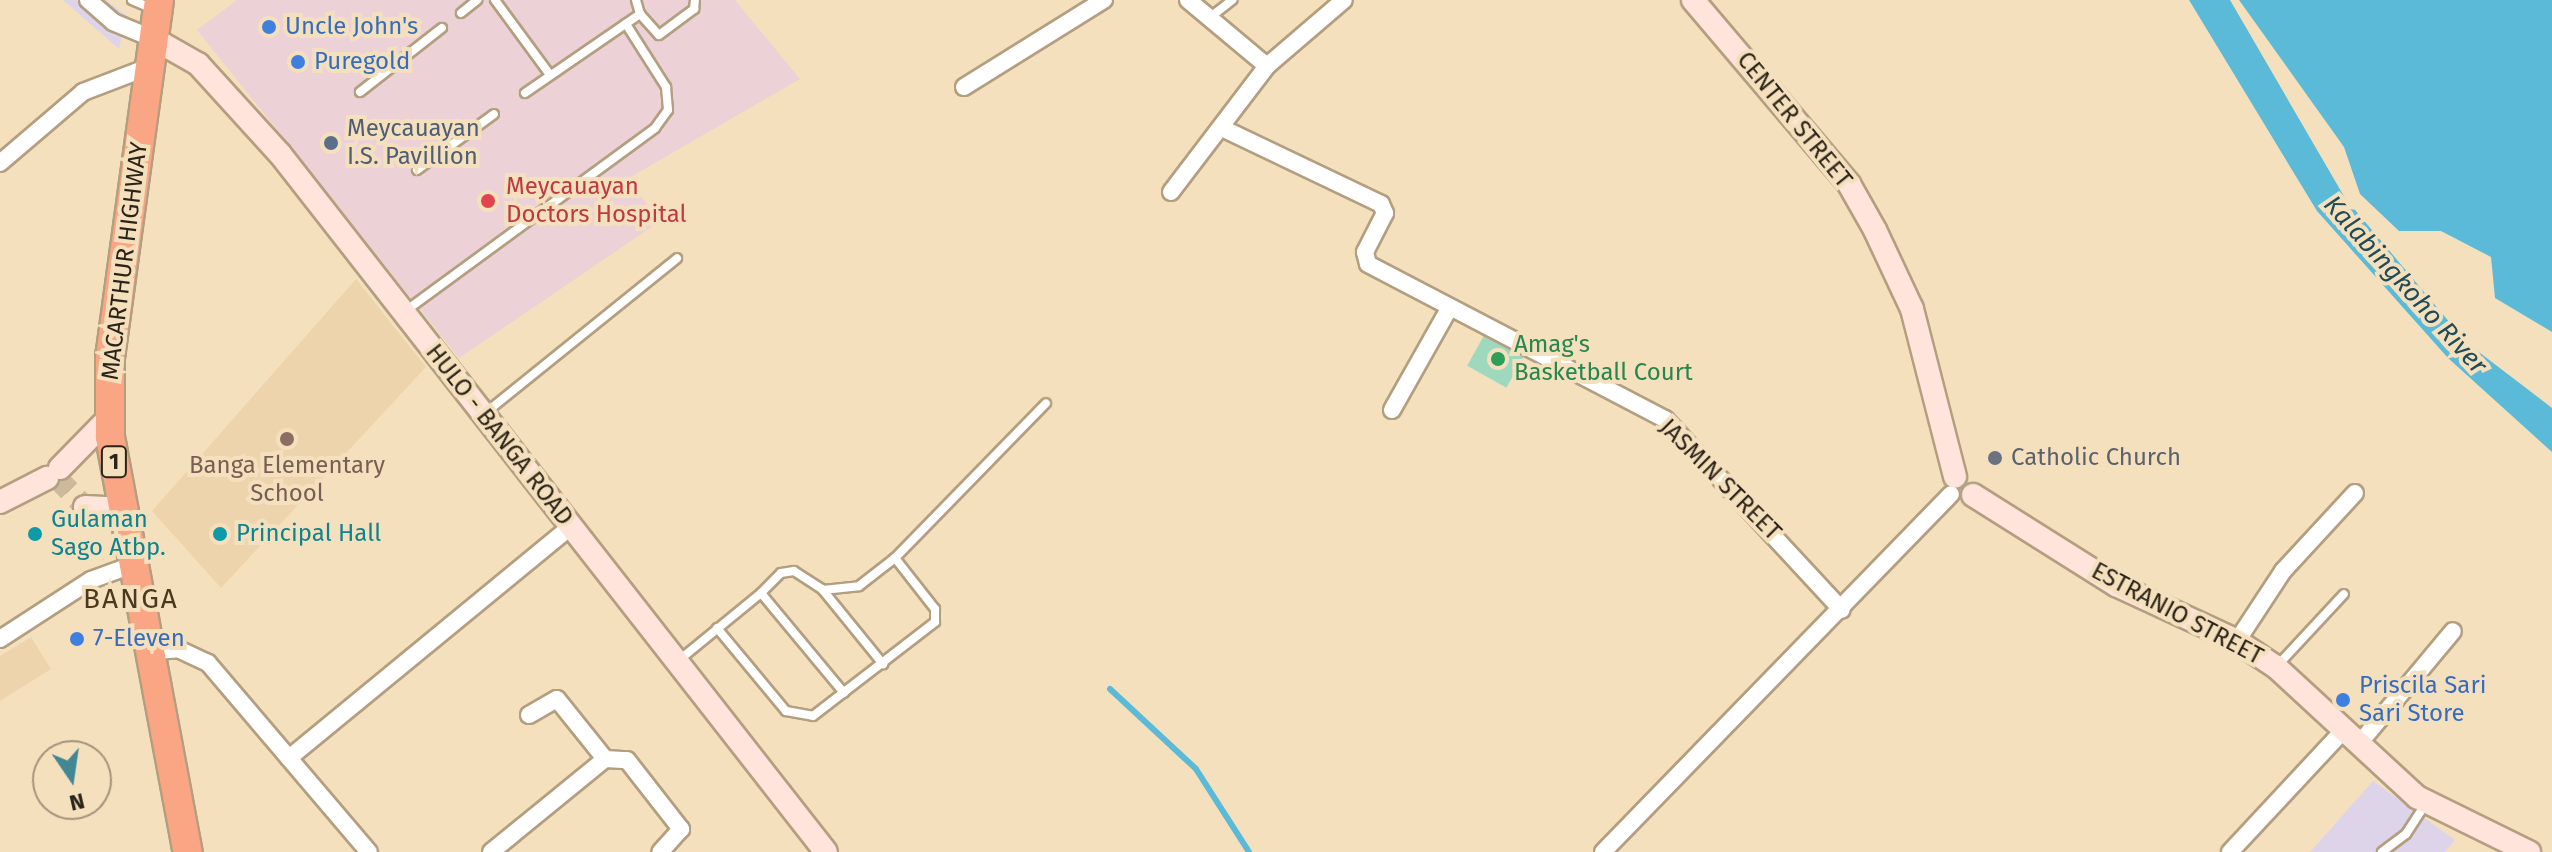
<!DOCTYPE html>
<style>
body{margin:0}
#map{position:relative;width:2552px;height:852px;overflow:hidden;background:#f5e0be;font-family:"Fira Sans",sans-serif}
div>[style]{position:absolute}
.built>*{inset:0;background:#eed4ac}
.industrial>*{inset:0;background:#ded4e9}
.medical>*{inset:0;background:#ecd1d6}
.green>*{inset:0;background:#9fd9bd;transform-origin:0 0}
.water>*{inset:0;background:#5abad7}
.stream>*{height:6px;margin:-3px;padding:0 3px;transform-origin:3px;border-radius:3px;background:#5abad7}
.secondary-tunnel>*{height:22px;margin-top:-11px;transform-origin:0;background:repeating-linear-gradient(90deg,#cdba9d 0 22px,transparent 0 33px)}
.roads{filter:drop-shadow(2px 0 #b39f80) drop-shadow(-2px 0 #b39f80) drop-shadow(0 2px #b39f80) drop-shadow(0 -2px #b39f80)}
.lane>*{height:8px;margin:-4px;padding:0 4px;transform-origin:4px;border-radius:4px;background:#fff}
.street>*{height:16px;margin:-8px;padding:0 8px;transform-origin:8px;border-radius:8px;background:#fff}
.secondary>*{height:22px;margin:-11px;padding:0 11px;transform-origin:11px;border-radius:11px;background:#fee4da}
.highway>*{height:28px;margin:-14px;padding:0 14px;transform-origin:14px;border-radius:14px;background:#faa583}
.dots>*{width:22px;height:22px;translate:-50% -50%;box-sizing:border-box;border:4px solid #f5e0be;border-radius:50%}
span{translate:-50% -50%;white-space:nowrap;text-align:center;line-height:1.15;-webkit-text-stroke:8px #f5e0be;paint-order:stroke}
.shield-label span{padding:2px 6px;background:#f5e0be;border:2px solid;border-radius:6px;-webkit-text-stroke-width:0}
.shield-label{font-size:22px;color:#2b2317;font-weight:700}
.shop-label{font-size:24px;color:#366cbe}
.left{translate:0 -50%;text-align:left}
.street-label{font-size:24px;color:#2b2317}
.service-label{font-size:24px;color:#4e5e75}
.health-label{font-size:24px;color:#be3a42}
.leisure-label{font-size:24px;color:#27864d}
.worship-label{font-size:24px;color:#5b616d}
.education-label{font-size:24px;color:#785e54}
.culture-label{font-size:24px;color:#0d838f}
.water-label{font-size:26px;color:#204b57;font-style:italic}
.quarter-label{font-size:28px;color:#4a391c;letter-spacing:2px}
.north{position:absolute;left:32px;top:740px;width:80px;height:80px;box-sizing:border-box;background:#f5e0be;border:2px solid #a4947b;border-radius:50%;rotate:167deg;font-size:22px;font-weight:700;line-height:32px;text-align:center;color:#2b2317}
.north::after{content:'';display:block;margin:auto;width:28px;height:36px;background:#428794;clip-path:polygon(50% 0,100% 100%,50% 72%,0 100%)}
</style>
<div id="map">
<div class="built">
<div style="clip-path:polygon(356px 279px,426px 367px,221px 588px,152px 511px)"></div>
<div style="clip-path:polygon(31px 637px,51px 669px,0 701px,0 656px)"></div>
</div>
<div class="industrial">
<div style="clip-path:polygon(63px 0,106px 0,126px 15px,119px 49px)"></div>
<div style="clip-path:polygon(2373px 781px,2455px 840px,2445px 852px,2310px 852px)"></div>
</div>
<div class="medical">
<div style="clip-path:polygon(237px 0,735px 0,800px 79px,629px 178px,659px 222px,459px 358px,197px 30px)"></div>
</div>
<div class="green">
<div style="left:1487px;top:330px;width:45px;height:41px;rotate:29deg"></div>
</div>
<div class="water">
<div style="clip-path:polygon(2189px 0,2230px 0,2345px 198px,2467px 343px,2552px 408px,2552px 452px,2448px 358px,2317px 211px)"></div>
<div style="clip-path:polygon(2239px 0,2552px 0,2552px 332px,2495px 298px,2491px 257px,2441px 231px,2399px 231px,2360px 194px,2344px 147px)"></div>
</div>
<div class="stream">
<div style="left:1110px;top:689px;width:117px;rotate:42.9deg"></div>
<div style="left:1196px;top:769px;width:98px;rotate:57.4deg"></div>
</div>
<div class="secondary-tunnel">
<div style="left:54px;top:475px;width:45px;rotate:45.9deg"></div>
</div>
<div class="roads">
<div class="lane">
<div style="left:132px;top:0;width:23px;rotate:23deg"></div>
<div style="left:495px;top:0;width:93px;rotate:53.7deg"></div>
<div style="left:461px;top:13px;width:21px;rotate:-39deg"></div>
<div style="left:640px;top:14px;width:28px;rotate:48deg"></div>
<div style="left:659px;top:35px;width:44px;rotate:-36.6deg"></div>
<div style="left:694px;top:9px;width:9px;rotate:-84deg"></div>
<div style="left:1208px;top:19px;width:31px;rotate:-38deg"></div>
<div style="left:360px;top:92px;width:104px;rotate:-38deg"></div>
<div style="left:525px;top:93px;width:140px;rotate:-34.5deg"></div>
<div style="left:640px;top:14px;width:15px;rotate:-106deg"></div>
<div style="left:417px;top:170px;width:95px;rotate:-36deg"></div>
<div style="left:404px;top:312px;width:311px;rotate:-36.2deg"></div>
<div style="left:655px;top:128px;width:22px;rotate:-54deg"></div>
<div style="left:668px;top:110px;width:23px;rotate:-95deg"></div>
<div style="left:666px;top:87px;width:75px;rotate:-122.4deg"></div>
<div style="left:484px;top:414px;width:248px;rotate:-38.9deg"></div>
<div style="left:823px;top:590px;width:36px;rotate:-6deg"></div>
<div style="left:859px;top:586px;width:46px;rotate:-37.9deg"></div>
<div style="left:717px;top:628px;width:108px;rotate:50.3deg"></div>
<div style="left:786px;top:711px;width:27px;rotate:10deg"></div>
<div style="left:813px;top:716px;width:154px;rotate:-37.6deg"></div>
<div style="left:935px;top:622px;width:13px;rotate:-90deg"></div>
<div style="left:935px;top:609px;width:65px;rotate:-128.1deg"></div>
<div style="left:895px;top:558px;width:216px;rotate:-45.7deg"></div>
<div style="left:678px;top:661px;width:107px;rotate:-39.3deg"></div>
<div style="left:2277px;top:666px;width:98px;rotate:-47.1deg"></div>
<div style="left:844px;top:693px;width:130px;rotate:-129.7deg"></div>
<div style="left:761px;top:593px;width:28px;rotate:-45deg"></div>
<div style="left:781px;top:573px;width:13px;rotate:-9deg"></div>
<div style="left:794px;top:571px;width:33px;rotate:33deg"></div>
<div style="left:822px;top:589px;width:97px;rotate:50.9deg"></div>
<div style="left:2382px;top:852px;width:30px;rotate:-37deg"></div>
<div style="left:2406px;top:834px;width:38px;rotate:-57deg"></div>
</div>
<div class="street">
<div style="left:88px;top:0;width:33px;rotate:41deg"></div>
<div style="left:113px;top:22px;width:44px;rotate:22.5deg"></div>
<div style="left:1188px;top:0;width:103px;rotate:39.9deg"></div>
<div style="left:964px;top:87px;width:165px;rotate:-31.9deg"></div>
<div style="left:1224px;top:129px;width:174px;rotate:25.5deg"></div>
<div style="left:1381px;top:204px;width:10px;rotate:66deg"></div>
<div style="left:1385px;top:213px;width:44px;rotate:117.1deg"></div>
<div style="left:1365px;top:252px;width:12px;rotate:76deg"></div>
<div style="left:1368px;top:264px;width:335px;rotate:27.6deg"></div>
<div style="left:1665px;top:419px;width:260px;rotate:47.2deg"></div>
<div style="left:0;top:163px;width:109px;rotate:-40.5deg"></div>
<div style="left:83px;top:92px;width:70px;rotate:-21deg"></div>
<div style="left:1171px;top:192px;width:158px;rotate:-52.7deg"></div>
<div style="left:1267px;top:66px;width:101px;rotate:-40.6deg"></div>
<div style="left:1392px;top:410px;width:118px;rotate:-60.6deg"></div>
<div style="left:0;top:639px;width:108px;rotate:-33deg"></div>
<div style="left:91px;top:580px;width:40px;rotate:-20.2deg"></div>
<div style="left:2237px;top:641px;width:84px;rotate:-56.7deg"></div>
<div style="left:2283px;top:571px;width:106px;rotate:-47.3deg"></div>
<div style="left:146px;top:652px;width:32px;rotate:-5deg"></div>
<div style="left:178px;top:649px;width:33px;rotate:25deg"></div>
<div style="left:208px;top:663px;width:248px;rotate:49.6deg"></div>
<div style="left:529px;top:715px;width:32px;rotate:-30deg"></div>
<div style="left:557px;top:699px;width:77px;rotate:51.3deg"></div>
<div style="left:605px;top:759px;width:22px;rotate:3deg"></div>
<div style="left:627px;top:760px;width:88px;rotate:52deg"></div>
<div style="left:681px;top:829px;width:31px;rotate:132deg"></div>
<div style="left:2358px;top:745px;width:148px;rotate:-50.2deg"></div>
<div style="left:289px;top:758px;width:365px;rotate:-39.4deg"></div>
<div style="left:491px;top:852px;width:147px;rotate:-39.2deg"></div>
<div style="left:1603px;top:852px;width:499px;rotate:-45.8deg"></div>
<div style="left:2230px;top:852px;width:166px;rotate:-47deg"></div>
</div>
<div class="secondary">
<div style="left:1693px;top:0;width:241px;rotate:49.7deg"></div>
<div style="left:1849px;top:184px;width:53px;rotate:60.5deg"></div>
<div style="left:1875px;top:230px;width:87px;rotate:64.9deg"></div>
<div style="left:1912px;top:309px;width:173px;rotate:75.6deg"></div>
<div style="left:154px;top:39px;width:51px;rotate:29.6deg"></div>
<div style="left:198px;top:64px;width:122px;rotate:47.7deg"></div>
<div style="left:280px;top:154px;width:886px;rotate:51.97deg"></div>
<div style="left:60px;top:468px;width:71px;rotate:-45.6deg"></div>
<div style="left:1973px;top:495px;width:169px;rotate:32.2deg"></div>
<div style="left:2116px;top:585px;width:133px;rotate:24.8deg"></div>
<div style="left:2237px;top:641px;width:47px;rotate:33.7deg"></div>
<div style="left:2276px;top:667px;width:192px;rotate:42.7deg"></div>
<div style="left:2417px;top:797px;width:125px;rotate:26.2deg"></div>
<div style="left:0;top:502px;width:53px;rotate:-27.1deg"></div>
<div style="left:85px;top:507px;width:35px;rotate:3deg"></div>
</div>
<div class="highway">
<div style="left:159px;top:0;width:359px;rotate:97.8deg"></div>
<div style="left:110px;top:356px;width:81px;rotate:90deg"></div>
<div style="left:110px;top:437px;width:422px;rotate:79.4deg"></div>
</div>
</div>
<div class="dots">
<div style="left:269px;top:27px;background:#3f7fe0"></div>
<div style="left:298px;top:62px;background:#3f7fe0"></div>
<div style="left:331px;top:143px;background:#5c6f8a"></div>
<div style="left:488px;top:201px;background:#e0444e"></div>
<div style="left:1498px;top:359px;background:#2e9e5b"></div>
<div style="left:287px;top:439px;background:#8d6e63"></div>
<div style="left:1995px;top:458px;background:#6b7280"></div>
<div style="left:35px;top:534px;background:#0f9aa8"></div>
<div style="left:220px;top:534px;background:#0f9aa8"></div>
<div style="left:77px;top:639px;background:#3f7fe0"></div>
<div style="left:2343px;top:700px;background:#3f7fe0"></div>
</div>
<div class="shield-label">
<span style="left:114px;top:462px">1</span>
</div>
<div class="shop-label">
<span class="left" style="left:285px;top:27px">Uncle John's</span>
<span class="left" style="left:314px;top:62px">Puregold</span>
<span class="left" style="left:93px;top:639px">7-Eleven</span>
<span class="left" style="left:2359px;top:700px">Priscila Sari<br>Sari Store</span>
</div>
<div class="street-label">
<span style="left:1794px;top:120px;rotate:51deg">CENTER STREET</span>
<span style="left:125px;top:261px;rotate:-83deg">MACARTHUR HIGHWAY</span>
<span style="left:499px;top:435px;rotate:52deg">HULO - BANGA ROAD</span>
<span style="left:1720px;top:480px;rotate:45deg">JASMIN STREET</span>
<span style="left:2177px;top:614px;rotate:28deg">ESTRANIO STREET</span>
</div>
<div class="service-label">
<span class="left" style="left:347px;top:143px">Meycauayan<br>I.S. Pavillion</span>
</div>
<div class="health-label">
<span class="left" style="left:506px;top:201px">Meycauayan<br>Doctors Hospital</span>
</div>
<div class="leisure-label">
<span class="left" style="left:1514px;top:359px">Amag's<br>Basketball Court</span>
</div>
<div class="worship-label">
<span class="left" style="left:2011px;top:458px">Catholic Church</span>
</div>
<div class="education-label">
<span style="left:287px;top:480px">Banga Elementary<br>School</span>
</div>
<div class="culture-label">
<span class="left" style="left:51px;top:534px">Gulaman<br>Sago Atbp.</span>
<span class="left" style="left:236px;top:534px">Principal Hall</span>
</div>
<div class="water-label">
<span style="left:2405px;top:285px;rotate:48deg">Kalabingkoho River</span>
</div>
<div class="quarter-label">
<span style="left:131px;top:599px">BANGA</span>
</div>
<div class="north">N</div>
</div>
